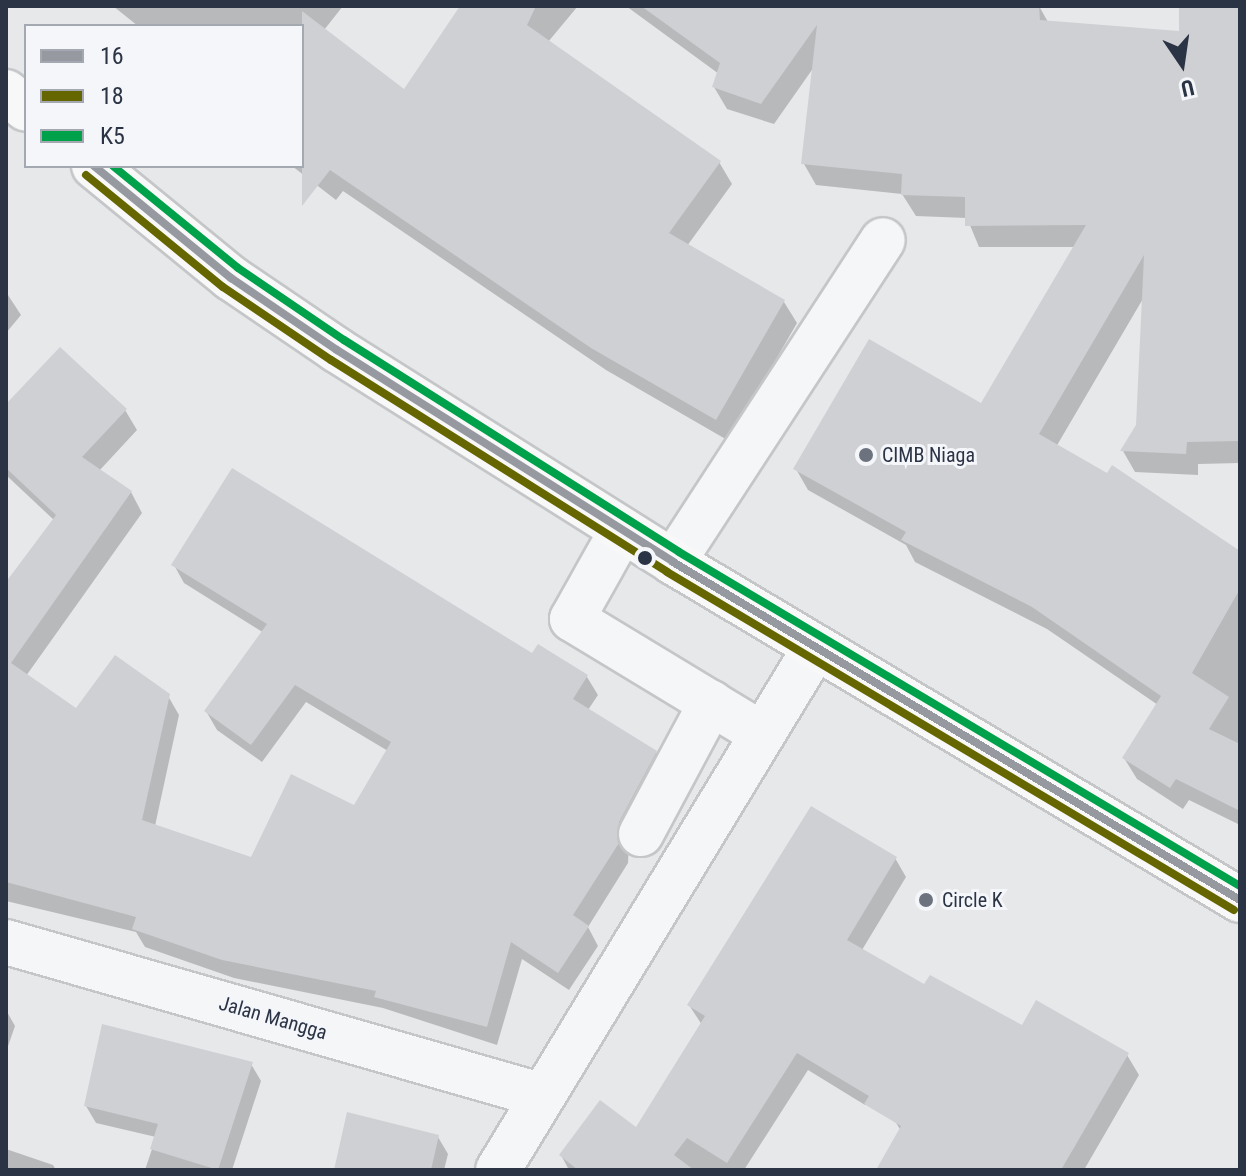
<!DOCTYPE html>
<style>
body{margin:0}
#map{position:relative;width:1246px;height:1176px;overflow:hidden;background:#e6e8ea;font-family:"Roboto Condensed",sans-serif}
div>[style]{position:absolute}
.shadow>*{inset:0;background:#0003}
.building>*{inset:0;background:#ced0d3}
.roads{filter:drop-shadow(2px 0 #c4c6c8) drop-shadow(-2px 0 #c4c6c8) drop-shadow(0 2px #c4c6c8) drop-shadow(0 -2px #c4c6c8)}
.minor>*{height:44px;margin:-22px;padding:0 22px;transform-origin:22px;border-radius:22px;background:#f5f6f7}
.major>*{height:44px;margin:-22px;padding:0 22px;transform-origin:22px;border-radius:22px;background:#f8f8f8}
.bus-1>*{height:8px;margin:-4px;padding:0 4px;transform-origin:4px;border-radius:4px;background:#9699a0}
.bus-2>*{height:8px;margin:-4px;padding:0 4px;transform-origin:4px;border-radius:4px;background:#660}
.bus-3>*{height:8px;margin:-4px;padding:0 4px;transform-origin:4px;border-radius:4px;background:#00a14b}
.dots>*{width:22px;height:22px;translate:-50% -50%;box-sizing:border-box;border:4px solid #f4f6f9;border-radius:50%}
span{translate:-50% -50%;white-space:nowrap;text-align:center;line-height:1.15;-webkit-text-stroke:6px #f4f6f9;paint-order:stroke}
.poi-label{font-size:20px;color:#2b3445}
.left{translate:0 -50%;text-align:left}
.street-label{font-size:20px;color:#2b3445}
.frame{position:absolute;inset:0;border:8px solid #2b3445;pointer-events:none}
.legend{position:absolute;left:24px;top:24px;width:280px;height:144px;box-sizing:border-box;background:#f4f6f9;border:2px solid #a4a8b1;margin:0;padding:10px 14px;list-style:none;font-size:24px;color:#2b3445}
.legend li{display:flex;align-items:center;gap:16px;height:40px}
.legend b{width:40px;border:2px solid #a4a8b1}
.north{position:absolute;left:1142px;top:24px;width:80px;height:80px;-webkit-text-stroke:6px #f4f6f9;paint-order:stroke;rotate:167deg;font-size:22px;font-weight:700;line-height:32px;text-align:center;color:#2b3445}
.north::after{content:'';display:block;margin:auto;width:28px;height:36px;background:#2b3445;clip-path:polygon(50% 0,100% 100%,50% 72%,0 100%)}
</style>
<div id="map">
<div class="shadow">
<div style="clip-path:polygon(113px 6px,343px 6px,324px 30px,404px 92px,462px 6px,578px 6px,548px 42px,719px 162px,732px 184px,687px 246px,784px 302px,797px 323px,729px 441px,606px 370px,343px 191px,336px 200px,292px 166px,302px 166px,302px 26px,138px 26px)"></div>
<div style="clip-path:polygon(626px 6px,1039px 6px,1048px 22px,1181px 33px,1181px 6px,1240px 6px,1240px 463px,1198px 464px,1198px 475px,1135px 472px,1123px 451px,1138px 426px,1144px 297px,1056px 447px,1240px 587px,1240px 825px,1189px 800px,1183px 809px,1137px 779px,1124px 758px,1158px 705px,1047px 629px,915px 562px,906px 545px,808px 490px,796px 469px,982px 406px,1076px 247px,979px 247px,967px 218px,916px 216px,902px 194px,816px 185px,804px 164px,814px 67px,774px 124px,727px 109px,714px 87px,719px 74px)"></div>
<div style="clip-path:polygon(6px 292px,21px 315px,6px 333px)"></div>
<div style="clip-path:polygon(6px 407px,125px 410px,137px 430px,99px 471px,131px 492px,142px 513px,21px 683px,6px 672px,6px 585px,55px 521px,6px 475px)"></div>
<div style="clip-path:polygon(174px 565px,532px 656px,538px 646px,587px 677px,598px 695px,588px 710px,656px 752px,667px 771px,629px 842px,628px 863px,588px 927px,598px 946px,569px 990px,522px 959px,497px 1045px,383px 1008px,234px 978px,145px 947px,136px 932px,6px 901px,6px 684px,77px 711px,168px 696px,179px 715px,155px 826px,252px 859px,355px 807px,388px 751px,306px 702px,262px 762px,217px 730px,206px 711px,264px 633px,184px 583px)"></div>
<div style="clip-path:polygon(895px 858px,906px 877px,862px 950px,916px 995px,865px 1105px,808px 1070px,744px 1170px,569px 1170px,561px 1155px,637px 1130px,702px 1025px,689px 1005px)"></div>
<div style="clip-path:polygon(6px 1010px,15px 1026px,6px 1052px)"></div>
<div style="clip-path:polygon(1022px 1028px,1127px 1055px,1139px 1075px,1084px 1170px,882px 1170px,901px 1131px,895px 1121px)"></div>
<div style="clip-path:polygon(251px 1064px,261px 1081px,232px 1170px,145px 1170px,156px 1137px,96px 1123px,86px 1106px)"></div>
<div style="clip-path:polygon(438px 1137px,448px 1154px,444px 1170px,336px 1170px)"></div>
<div style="clip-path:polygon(6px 1149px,53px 1165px,56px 1170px,6px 1170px)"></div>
</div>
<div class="building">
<div style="clip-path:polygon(460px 6px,536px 6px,527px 25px,721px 161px,669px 233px,785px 300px,716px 420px,591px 348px,330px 170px,302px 206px,302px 11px,404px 89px)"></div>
<div style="clip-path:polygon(641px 6px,1039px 6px,1040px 20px,1179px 31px,1179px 6px,1240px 6px,1240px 441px,1187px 442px,1186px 454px,1120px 451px,1136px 425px,1144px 255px,1039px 434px,1107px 473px,1112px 465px,1240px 551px,1240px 589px,1192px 673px,1229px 697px,1209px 729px,1240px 744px,1240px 811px,1176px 779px,1170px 788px,1122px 758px,1161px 696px,1032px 607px,901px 540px,906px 532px,793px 469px,869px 339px,981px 403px,1086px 225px,965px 226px,965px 197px,901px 195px,902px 174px,801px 164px,817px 25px,761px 104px,712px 87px,720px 63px)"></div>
<div style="clip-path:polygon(60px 347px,127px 409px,82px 457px,132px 491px,11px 663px,76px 708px,115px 655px,170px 694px,142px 820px,251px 857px,291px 774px,354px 805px,391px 742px,295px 685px,251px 745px,204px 711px,267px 624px,171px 565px,232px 468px,532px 653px,538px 644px,588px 675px,573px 699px,657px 751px,619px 822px,619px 843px,573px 915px,589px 926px,558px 973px,511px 942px,487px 1027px,374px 997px,376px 991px,222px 960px,132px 929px,136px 917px,6px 882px,6px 582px,56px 515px,6px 468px,6px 404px)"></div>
<div style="clip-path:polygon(811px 806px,897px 857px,847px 940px,924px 984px,930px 975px,1022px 1025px,1036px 1000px,1129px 1053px,1061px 1170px,876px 1170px,901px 1126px,864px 1104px,869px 1096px,797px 1053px,727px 1163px,687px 1138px,674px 1155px,694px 1170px,578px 1170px,559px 1155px,600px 1100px,636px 1127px,705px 1016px,687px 1005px)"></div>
<div style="clip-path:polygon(102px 1024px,253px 1062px,218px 1170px,150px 1149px,158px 1124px,84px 1106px)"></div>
<div style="clip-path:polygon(347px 1112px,439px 1135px,431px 1170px,334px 1170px)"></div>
</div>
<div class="roads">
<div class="minor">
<div style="left:622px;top:530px;width:102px;rotate:119.3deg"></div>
<div style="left:572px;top:619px;width:222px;rotate:31.2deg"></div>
<div style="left:673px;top:562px;width:384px;rotate:-56.9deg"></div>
<div style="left:641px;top:834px;width:149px;rotate:-61.9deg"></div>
<div style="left:6px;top:942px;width:555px;rotate:15.99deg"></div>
<div style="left:498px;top:1170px;width:611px;rotate:-58.73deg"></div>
</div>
<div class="major">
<div style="left:6px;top:92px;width:26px;rotate:40deg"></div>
<div style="left:94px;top:166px;width:177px;rotate:39.3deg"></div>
<div style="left:231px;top:278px;width:128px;rotate:34.2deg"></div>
<div style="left:337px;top:350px;width:397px;rotate:32.2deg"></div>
<div style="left:673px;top:562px;width:660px;rotate:30.8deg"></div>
</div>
</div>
<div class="bus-1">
<div style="left:94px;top:166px;width:177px;rotate:39.3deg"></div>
<div style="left:231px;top:278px;width:128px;rotate:34.2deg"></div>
<div style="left:337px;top:350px;width:397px;rotate:32.2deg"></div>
<div style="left:673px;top:562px;width:660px;rotate:30.8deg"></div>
</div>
<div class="bus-2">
<div style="left:86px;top:175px;width:177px;rotate:39.3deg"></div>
<div style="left:223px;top:287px;width:130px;rotate:34.1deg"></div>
<div style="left:331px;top:360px;width:397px;rotate:32.2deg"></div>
<div style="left:667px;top:572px;width:660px;rotate:30.8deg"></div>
</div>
<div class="bus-3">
<div style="left:113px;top:166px;width:161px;rotate:39.2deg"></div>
<div style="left:238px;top:268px;width:128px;rotate:34.2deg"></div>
<div style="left:344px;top:340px;width:396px;rotate:32.3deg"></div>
<div style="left:679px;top:552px;width:653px;rotate:30.77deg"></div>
</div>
<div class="dots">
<div style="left:866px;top:455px;background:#6c737f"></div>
<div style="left:645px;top:558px;background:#2b3445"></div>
<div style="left:926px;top:900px;background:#6c737f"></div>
</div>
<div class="poi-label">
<span class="left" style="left:882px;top:455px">CIMB Niaga</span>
<span class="left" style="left:942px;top:900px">Circle K</span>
</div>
<div class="street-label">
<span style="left:273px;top:1018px;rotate:16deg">Jalan Mangga</span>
</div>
<div class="frame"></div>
<ul class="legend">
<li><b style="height:10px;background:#9699a0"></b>16</li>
<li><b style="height:10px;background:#660"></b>18</li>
<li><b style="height:10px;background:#00a14b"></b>K5</li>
</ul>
<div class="north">U</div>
</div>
